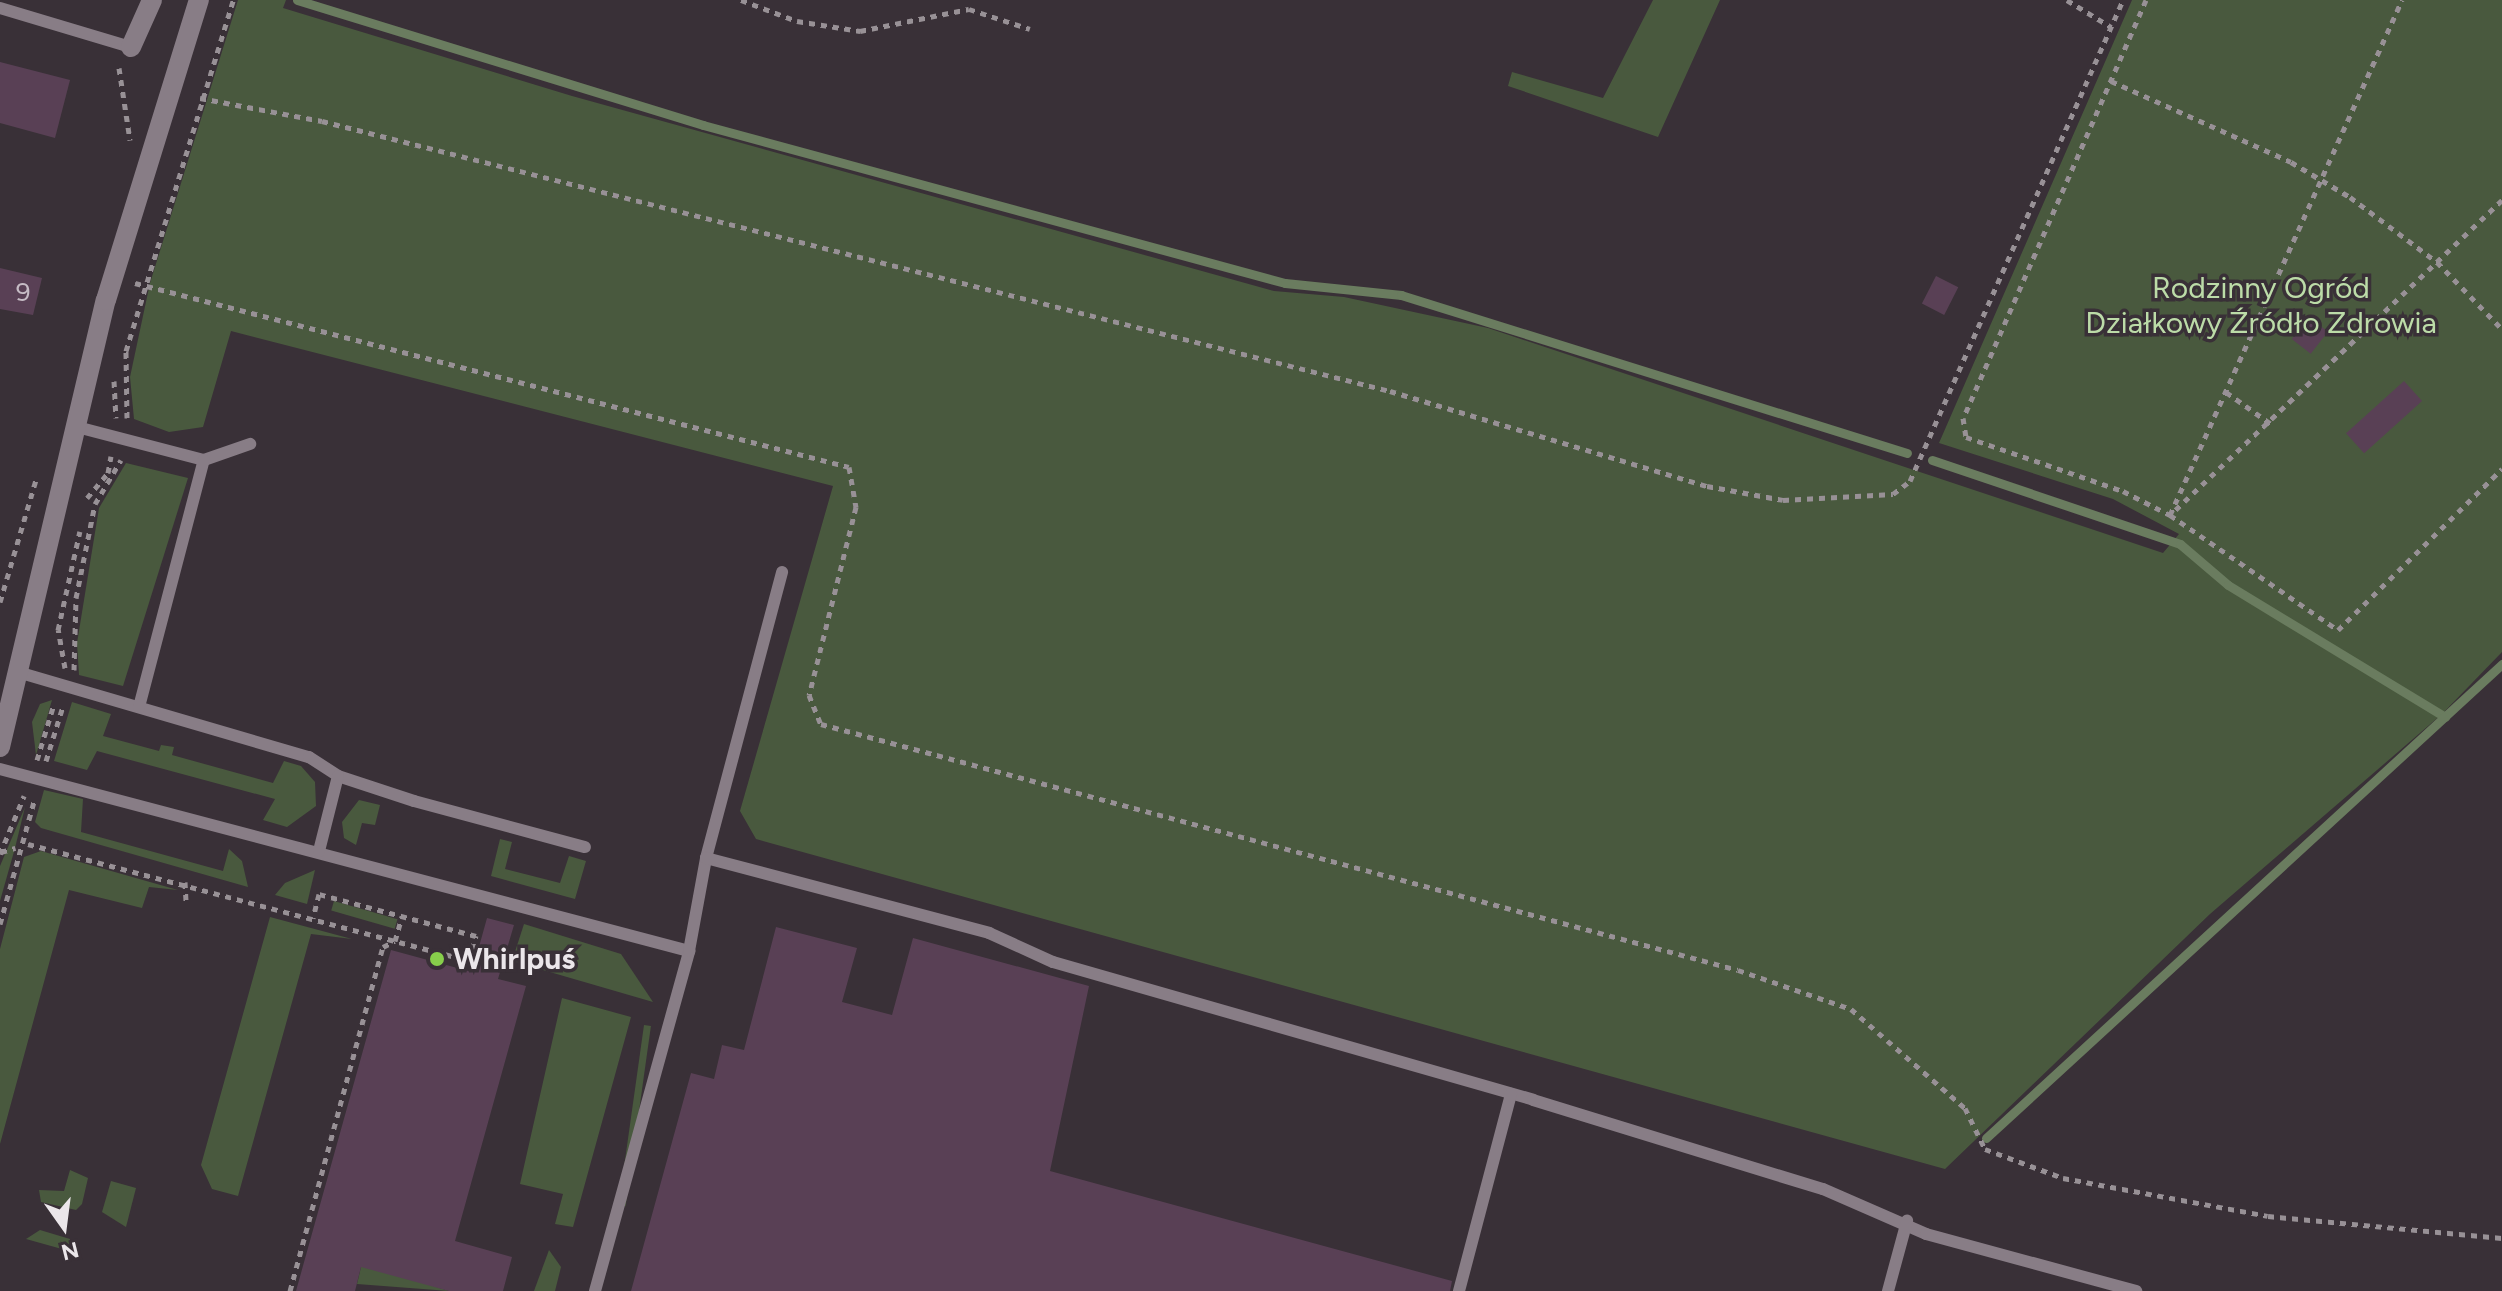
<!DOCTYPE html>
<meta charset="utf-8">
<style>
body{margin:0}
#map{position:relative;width:2502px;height:1291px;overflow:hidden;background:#393037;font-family:Figtree,sans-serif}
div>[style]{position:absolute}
.green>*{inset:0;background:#49593e;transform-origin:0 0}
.stream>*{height:9px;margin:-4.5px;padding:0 4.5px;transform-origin:4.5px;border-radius:4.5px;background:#6a7c5f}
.building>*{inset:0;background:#594055;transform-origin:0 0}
.path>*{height:5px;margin-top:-2.5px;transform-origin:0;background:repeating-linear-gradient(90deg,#989196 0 6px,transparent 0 12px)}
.lane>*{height:12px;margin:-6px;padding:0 6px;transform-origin:6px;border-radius:6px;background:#887d86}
.street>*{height:20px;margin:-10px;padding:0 10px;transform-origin:10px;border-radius:10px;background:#887d86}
.secondary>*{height:20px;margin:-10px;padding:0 10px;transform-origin:10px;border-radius:10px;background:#887d86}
.dots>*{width:22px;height:22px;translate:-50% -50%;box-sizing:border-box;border:4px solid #393037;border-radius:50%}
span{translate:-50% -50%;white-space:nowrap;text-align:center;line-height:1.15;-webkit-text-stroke:7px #393037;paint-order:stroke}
.number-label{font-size:26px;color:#c6bcc5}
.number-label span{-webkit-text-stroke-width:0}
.park-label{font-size:30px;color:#bcdca8}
.poi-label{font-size:30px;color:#ebe6ea;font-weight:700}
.left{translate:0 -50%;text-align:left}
.north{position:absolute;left:24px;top:1187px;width:80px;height:80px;-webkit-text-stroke:6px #393037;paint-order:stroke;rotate:166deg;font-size:22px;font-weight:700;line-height:32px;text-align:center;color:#ebe6ea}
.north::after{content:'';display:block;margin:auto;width:28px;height:36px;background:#ebe6ea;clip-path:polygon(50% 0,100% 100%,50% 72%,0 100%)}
</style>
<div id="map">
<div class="green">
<div style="clip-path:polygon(238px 0,286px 0,283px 8px,572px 96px,1274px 291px,1344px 297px,1488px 328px,2163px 553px,2179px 534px,2113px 499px,1939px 443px,2132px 0,2502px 0,2502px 652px,2442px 714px,2210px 914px,1945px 1169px,756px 839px,740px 811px,833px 486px,231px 331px,203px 427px,169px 432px,134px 419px,130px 377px,150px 283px)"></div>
<div style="clip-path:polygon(1653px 0,1720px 0,1658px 137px,1508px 86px,1512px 72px,1603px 98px)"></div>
<div style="clip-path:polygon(126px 463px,188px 478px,123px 686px,79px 675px,77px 643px,99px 508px)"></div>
<div style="clip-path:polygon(52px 700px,36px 755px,32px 722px,40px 704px)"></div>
<div style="clip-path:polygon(72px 702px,111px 714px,103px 736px,159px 751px,161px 745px,174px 747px,172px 755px,273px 783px,284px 761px,301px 766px,315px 782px,316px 806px,287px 827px,263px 820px,275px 799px,97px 751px,87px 770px,54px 761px)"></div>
<div style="clip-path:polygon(44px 790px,83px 799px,81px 832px,223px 871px,229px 849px,242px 861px,248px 887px,41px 828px,35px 822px)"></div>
<div style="clip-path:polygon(359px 800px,380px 805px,375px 825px,362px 823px,356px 845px,344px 838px,342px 822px)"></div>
<div style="clip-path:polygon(25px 807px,15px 848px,0 901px,0 866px)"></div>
<div style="clip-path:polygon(500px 839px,512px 842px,505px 869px,560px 883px,569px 856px,586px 861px,575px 899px,491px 876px)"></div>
<div style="clip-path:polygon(41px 851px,178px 890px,149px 887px,142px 908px,69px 890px,0 1144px,0 949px,24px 857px)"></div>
<div style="clip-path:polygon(315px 870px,307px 904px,275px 895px,285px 883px)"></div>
<div style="left:334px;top:901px;width:66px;height:10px;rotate:16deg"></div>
<div style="clip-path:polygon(270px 917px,352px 939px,311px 934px,238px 1196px,212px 1189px,201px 1165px)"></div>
<div style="clip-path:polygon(524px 924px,621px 954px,653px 1002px,512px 961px)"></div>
<div style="clip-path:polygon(562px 998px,631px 1017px,573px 1227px,555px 1224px,563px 1194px,520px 1184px)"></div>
<div style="left:644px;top:1025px;width:7px;height:182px;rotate:8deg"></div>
<div style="clip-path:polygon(70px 1170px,88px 1178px,82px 1204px,76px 1210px,41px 1202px,39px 1190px,64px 1191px)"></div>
<div style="clip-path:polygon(111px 1181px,136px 1188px,126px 1227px,102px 1212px)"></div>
<div style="clip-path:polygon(40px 1230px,70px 1239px,69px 1251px,26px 1239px)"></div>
<div style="clip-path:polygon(549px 1250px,561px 1267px,555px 1291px,534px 1291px)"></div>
<div style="clip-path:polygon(362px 1263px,449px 1291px,357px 1284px)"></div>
</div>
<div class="stream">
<div style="left:297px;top:0;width:425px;rotate:17.1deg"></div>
<div style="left:703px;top:125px;width:603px;rotate:15.19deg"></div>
<div style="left:1285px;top:283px;width:117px;rotate:5.9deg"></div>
<div style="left:1401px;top:295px;width:530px;rotate:17.34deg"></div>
<div style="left:1932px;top:460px;width:262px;rotate:18.7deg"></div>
<div style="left:2180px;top:544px;width:63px;rotate:40.5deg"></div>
<div style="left:2228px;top:585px;width:254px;rotate:31.3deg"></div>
<div style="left:1986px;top:1138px;width:701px;rotate:-42.57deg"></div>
</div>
<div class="building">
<div style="clip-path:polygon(0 62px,70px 80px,55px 138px,0 123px)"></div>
<div style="clip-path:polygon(0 268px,42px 278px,33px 315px,0 309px)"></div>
<div style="left:1936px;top:276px;width:25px;height:31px;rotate:27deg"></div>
<div style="left:2309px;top:317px;width:24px;height:28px;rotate:38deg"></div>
<div style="left:2404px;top:381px;width:27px;height:78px;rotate:48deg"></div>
<div style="clip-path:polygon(487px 918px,514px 925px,498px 979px,526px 986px,455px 1241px,512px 1257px,503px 1291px,449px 1291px,361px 1267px,355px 1291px,296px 1291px,391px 950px,472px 972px)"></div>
<div style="clip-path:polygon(776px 927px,857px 948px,842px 1002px,892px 1015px,913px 938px,1089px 986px,1050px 1171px,1452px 1281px,1450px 1291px,631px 1291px,691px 1073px,714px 1079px,722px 1045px,744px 1050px)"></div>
</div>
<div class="path">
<div style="left:741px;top:0;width:60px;rotate:20.6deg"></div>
<div style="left:797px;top:21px;width:64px;rotate:9deg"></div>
<div style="left:860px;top:31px;width:111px;rotate:-11.4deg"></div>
<div style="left:969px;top:9px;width:64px;rotate:18.2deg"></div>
<div style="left:2067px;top:0;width:52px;rotate:31.5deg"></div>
<div style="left:2146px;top:0;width:456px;rotate:113.6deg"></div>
<div style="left:1963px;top:418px;width:19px;rotate:81deg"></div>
<div style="left:1966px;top:437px;width:166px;rotate:19deg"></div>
<div style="left:2123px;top:491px;width:53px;rotate:27.1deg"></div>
<div style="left:2170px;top:515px;width:565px;rotate:-65.75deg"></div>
<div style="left:119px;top:68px;width:73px;rotate:81.3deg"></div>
<div style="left:2111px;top:81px;width:197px;rotate:24.2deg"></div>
<div style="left:2291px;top:162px;width:69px;rotate:30.7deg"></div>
<div style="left:2350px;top:197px;width:109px;rotate:36.8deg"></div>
<div style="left:2437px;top:262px;width:93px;rotate:45.9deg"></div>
<div style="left:200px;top:98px;width:124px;rotate:10.7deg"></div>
<div style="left:322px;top:121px;width:1102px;rotate:14.19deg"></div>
<div style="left:1390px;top:391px;width:331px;rotate:16.7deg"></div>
<div style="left:1707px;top:486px;width:77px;rotate:10.4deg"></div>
<div style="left:1783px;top:500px;width:110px;rotate:-3.1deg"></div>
<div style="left:1893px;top:494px;width:21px;rotate:-37deg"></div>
<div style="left:1910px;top:481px;width:526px;rotate:-66.11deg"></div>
<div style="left:2502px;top:200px;width:458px;rotate:136.5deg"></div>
<div style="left:2170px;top:515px;width:204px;rotate:34.4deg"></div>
<div style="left:2338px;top:630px;width:230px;rotate:-44.5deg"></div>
<div style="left:135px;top:283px;width:737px;rotate:14.45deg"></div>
<div style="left:849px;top:467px;width:41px;rotate:80.1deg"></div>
<div style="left:856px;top:507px;width:194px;rotate:104deg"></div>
<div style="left:809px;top:695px;width:31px;rotate:68deg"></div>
<div style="left:821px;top:724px;width:949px;rotate:15.02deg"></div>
<div style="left:1738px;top:970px;width:120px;rotate:19deg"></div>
<div style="left:1851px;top:1009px;width:151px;rotate:41deg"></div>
<div style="left:1965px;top:1108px;width:46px;rotate:64deg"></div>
<div style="left:1985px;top:1149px;width:83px;rotate:20.4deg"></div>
<div style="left:2063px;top:1178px;width:208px;rotate:10.5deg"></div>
<div style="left:2268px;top:1216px;width:235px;rotate:5.4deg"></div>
<div style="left:114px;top:381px;width:37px;rotate:87deg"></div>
<div style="left:2226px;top:392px;width:55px;rotate:35.4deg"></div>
<div style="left:127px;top:418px;width:67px;rotate:-90.9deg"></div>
<div style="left:126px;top:351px;width:367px;rotate:-73deg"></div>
<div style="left:87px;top:498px;width:33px;rotate:-50deg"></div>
<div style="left:108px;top:473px;width:17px;rotate:-80deg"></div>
<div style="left:0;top:602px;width:131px;rotate:-73.6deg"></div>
<div style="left:65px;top:668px;width:39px;rotate:-100deg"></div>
<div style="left:58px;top:630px;width:101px;rotate:-77.5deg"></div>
<div style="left:74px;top:670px;width:72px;rotate:-88.4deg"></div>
<div style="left:76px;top:598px;width:96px;rotate:-78.6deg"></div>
<div style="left:95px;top:504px;width:51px;rotate:-59.4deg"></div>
<div style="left:37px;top:760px;width:59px;rotate:-73.1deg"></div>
<div style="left:46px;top:761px;width:58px;rotate:-72.8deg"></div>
<div style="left:28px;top:844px;width:457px;rotate:14.8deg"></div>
<div style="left:470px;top:961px;width:26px;rotate:-77deg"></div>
<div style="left:476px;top:936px;width:163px;rotate:-165deg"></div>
<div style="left:319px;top:894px;width:25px;rotate:104deg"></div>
<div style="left:1px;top:852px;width:15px;rotate:-16deg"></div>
<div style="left:0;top:854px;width:63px;rotate:-67.5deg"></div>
<div style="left:185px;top:882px;width:20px;rotate:87deg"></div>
<div style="left:0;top:924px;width:131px;rotate:-74.5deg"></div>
<div style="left:290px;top:1291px;width:356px;rotate:-74.9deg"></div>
<div style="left:383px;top:947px;width:13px;rotate:-27deg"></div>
<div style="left:395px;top:941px;width:26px;rotate:-74deg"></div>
</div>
<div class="lane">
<div style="left:0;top:8px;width:137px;rotate:16.6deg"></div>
<div style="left:77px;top:427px;width:131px;rotate:14.6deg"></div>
<div style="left:204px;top:460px;width:49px;rotate:-19.2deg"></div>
<div style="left:21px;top:673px;width:300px;rotate:16.3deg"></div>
<div style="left:309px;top:757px;width:35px;rotate:33deg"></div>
<div style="left:338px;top:776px;width:80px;rotate:18.2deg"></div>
<div style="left:414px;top:801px;width:177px;rotate:15.1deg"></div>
<div style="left:139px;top:707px;width:255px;rotate:-75.3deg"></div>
<div style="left:0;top:769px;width:713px;rotate:14.8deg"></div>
<div style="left:319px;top:851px;width:77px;rotate:-75.8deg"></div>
<div style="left:706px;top:858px;width:296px;rotate:-75.1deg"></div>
<div style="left:595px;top:1291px;width:353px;rotate:-74.5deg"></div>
<div style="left:689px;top:951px;width:95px;rotate:-79.6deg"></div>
<div style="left:706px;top:858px;width:293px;rotate:14.8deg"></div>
<div style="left:989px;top:933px;width:70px;rotate:24.4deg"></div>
<div style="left:1053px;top:962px;width:499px;rotate:16deg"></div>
<div style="left:1533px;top:1100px;width:303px;rotate:17.1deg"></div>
<div style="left:1823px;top:1189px;width:112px;rotate:23.6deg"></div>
<div style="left:1926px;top:1234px;width:218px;rotate:15.2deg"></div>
<div style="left:1459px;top:1291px;width:204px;rotate:-75.2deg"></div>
<div style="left:1888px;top:1291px;width:73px;rotate:-74.8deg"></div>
</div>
<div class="street">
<div style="left:131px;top:47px;width:51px;rotate:-65.9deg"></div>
</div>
<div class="secondary">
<div style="left:0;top:747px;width:459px;rotate:-76.7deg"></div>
<div style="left:106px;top:300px;width:314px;rotate:-72.8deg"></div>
</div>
<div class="dots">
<div style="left:437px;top:959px;background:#87cf4b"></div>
</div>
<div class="number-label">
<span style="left:23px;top:293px">9</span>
</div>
<div class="park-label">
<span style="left:2261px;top:305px">Rodzinny Ogród<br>Działkowy Źródło Zdrowia</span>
</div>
<div class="poi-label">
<span class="left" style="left:453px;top:959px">Whirlpuś</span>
</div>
<div class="north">N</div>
</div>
